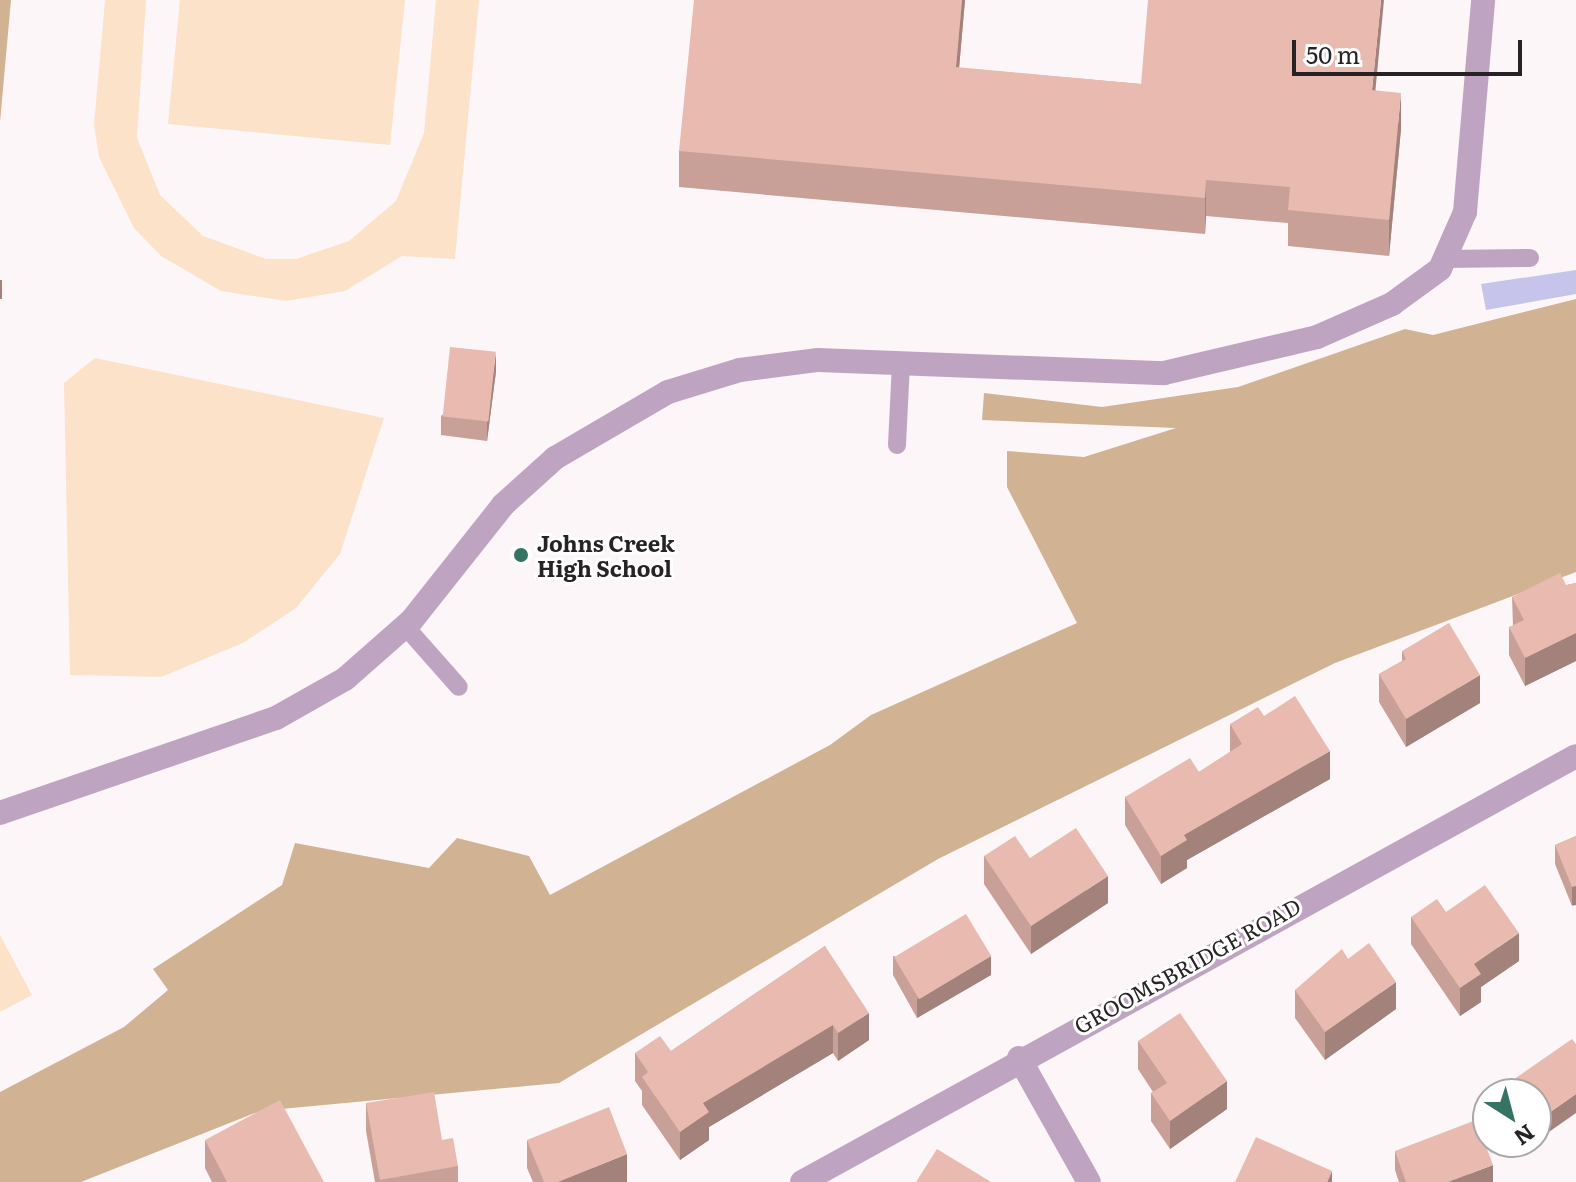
<!DOCTYPE html>
<style>
body{margin:0}
#map{position:relative;width:1576px;height:1182px;overflow:hidden;background:#fdf6f8;font-family:Literata,serif}
div>[style]{position:absolute}
.green>*{inset:0;background:#fbe2c9}
.forest>*{inset:0;background:#d1b393}
.water>*{inset:0;background:#c7c4ec}
.service>*{height:18px;margin:-9px;padding:0 9px;transform-origin:9px;border-radius:9px;background:#bfa4c2}
.minor>*{height:24px;margin:-12px;padding:0 12px;transform-origin:12px;border-radius:12px;background:#bfa4c2}
.wall>*{inset:0;background:#c8a097}
.shaded-wall>*{inset:0;background:#a2827b;transform-origin:0 0}
.building>*{inset:0;background:#e8bab0;transform-origin:0 0}
.dots>*{width:22px;height:22px;translate:-50% -50%;box-sizing:border-box;border:4px solid #fff;border-radius:50%}
span{translate:-50% -50%;white-space:nowrap;text-align:center;line-height:1.15;-webkit-text-stroke:6px #fff;paint-order:stroke}
.poi-label{font-size:22px;color:#272324;font-weight:700}
.left{translate:0 -50%;text-align:left}
.street-label{font-size:22px;color:#272324}
.north{position:absolute;left:1472px;top:1078px;width:80px;height:80px;box-sizing:border-box;background:#fff;border:2px solid #a9a7a7;border-radius:50%;rotate:144deg;font-size:22px;font-weight:700;line-height:32px;text-align:center;color:#272324}
.north::after{content:'';display:block;margin:auto;width:28px;height:36px;background:#357462;clip-path:polygon(50% 0,100% 100%,50% 72%,0 100%)}
.scale{position:absolute;left:1292px;top:40px;width:230px;height:36px;box-sizing:border-box;border:4px solid #272324;border-top:0;padding-left:10px;font-size:24px;line-height:28px;white-space:nowrap;color:#272324;-webkit-text-stroke:6px #fff;paint-order:stroke}
</style>
<div id="map">
<div class="green">
<div style="clip-path:polygon(105px 0,146px 0,137px 138px,160px 195px,203px 236px,266px 259px,296px 259px,349px 241px,396px 201px,424px 133px,436px 0,479px 0,455px 259px,402px 256px,345px 291px,286px 301px,221px 291px,161px 256px,134px 228px,99px 157px,94px 125px)"></div>
<div style="clip-path:polygon(180px 0,405px 0,390px 145px,168px 124px)"></div>
<div style="clip-path:polygon(95px 358px,384px 418px,340px 554px,296px 608px,243px 643px,161px 677px,70px 675px,64px 383px)"></div>
<div style="clip-path:polygon(0 935px,32px 995px,0 1012px)"></div>
</div>
<div class="forest">
<div style="clip-path:polygon(0 0,11px 0,0 122px)"></div>
<div style="clip-path:polygon(1576px 299px,1576px 572px,1335px 663px,938px 859px,559px 1083px,260px 1111px,81px 1182px,0 1182px,0 1092px,124px 1027px,168px 990px,153px 969px,282px 885px,295px 843px,429px 868px,457px 838px,529px 856px,550px 895px,830px 745px,871px 715px,1077px 623px,1007px 487px,1007px 451px,1084px 457px,1176px 428px,982px 420px,984px 393px,1102px 407px,1238px 387px,1405px 329px,1433px 335px)"></div>
</div>
<div class="water">
<div style="clip-path:polygon(1576px 270px,1576px 294px,1486px 310px,1481px 284px)"></div>
</div>
<div class="service">
<div style="left:1444px;top:259px;width:86px;rotate:-0.7deg"></div>
<div style="left:897px;top:445px;width:81px;rotate:-87.2deg"></div>
<div style="left:405px;top:626px;width:81px;rotate:48.5deg"></div>
</div>
<div class="minor">
<div style="left:0;top:813px;width:292px;rotate:-19deg"></div>
<div style="left:276px;top:718px;width:79px;rotate:-29.5deg"></div>
<div style="left:345px;top:679px;width:89px;rotate:-41.4deg"></div>
<div style="left:412px;top:620px;width:147px;rotate:-51.6deg"></div>
<div style="left:503px;top:505px;width:70px;rotate:-42.1deg"></div>
<div style="left:555px;top:458px;width:131px;rotate:-30.3deg"></div>
<div style="left:668px;top:392px;width:75px;rotate:-17deg"></div>
<div style="left:740px;top:370px;width:79px;rotate:-7.3deg"></div>
<div style="left:818px;top:360px;width:346px;rotate:2.2deg"></div>
<div style="left:1164px;top:373px;width:157px;rotate:-13.2deg"></div>
<div style="left:1317px;top:337px;width:82px;rotate:-23.7deg"></div>
<div style="left:1392px;top:304px;width:59px;rotate:-36.1deg"></div>
<div style="left:1440px;top:269px;width:62px;rotate:-66.3deg"></div>
<div style="left:1465px;top:212px;width:213px;rotate:-85.1deg"></div>
<div style="left:1019px;top:1058px;width:142px;rotate:60.6deg"></div>
<div style="left:802px;top:1182px;width:883px;rotate:-28.83deg"></div>
</div>
<div class="wall">
<div style="clip-path:polygon(965px 0,959px 68px,1141px 84px,1376px 90px,1401px 129px,1389px 256px,1288px 246px,1288px 223px,1206px 216px,1205px 234px,679px 187px,679px 151px)"></div>
<div style="clip-path:polygon(496px 371px,487px 441px,441px 435px,441px 416px)"></div>
<div style="clip-path:polygon(1576px 583px,1576px 661px,1525px 686px,1509px 655px,1509px 627px,1513px 626px,1512px 597px)"></div>
<div style="clip-path:polygon(1402px 651px,1480px 703px,1406px 747px,1379px 702px,1379px 674px,1402px 661px)"></div>
<div style="clip-path:polygon(1264px 716px,1330px 779px,1187px 860px,1187px 868px,1161px 884px,1125px 825px,1125px 797px,1199px 772px,1230px 752px,1230px 724px)"></div>
<div style="clip-path:polygon(1576px 836px,1576px 905px,1572px 906px,1555px 864px,1555px 845px)"></div>
<div style="clip-path:polygon(984px 856px,1030px 858px,1108px 903px,1031px 954px,984px 884px)"></div>
<div style="clip-path:polygon(1446px 912px,1519px 961px,1481px 987px,1481px 1002px,1460px 1016px,1411px 944px,1411px 917px)"></div>
<div style="clip-path:polygon(825px 946px,869px 1040px,838px 1061px,833px 1053px,709px 1127px,709px 1140px,680px 1160px,642px 1105px,642px 1091px,635px 1081px,635px 1053px,671px 1051px)"></div>
<div style="clip-path:polygon(893px 956px,991px 975px,917px 1018px,893px 975px)"></div>
<div style="clip-path:polygon(1348px 959px,1396px 1009px,1325px 1060px,1295px 1018px,1295px 990px)"></div>
<div style="clip-path:polygon(1138px 1041px,1227px 1109px,1170px 1149px,1151px 1121px,1151px 1093px,1153px 1092px,1138px 1069px)"></div>
<div style="clip-path:polygon(366px 1103px,442px 1140px,458px 1166px,458px 1182px,375px 1182px,366px 1131px)"></div>
<div style="clip-path:polygon(205px 1140px,324px 1182px,212px 1182px,205px 1168px)"></div>
<div style="clip-path:polygon(527px 1140px,627px 1182px,533px 1182px,527px 1168px)"></div>
<div style="clip-path:polygon(1395px 1151px,1493px 1182px,1399px 1182px,1395px 1170px)"></div>
</div>
<div class="shaded-wall">
<div style="clip-path:polygon(962px 0,965px 0,956px 103px,956px 67px)"></div>
<div style="clip-path:polygon(1381px 0,1384px 0,1372px 126px,1372px 90px)"></div>
<div style="clip-path:polygon(1401px 93px,1401px 129px,1389px 256px,1389px 220px)"></div>
<div style="clip-path:polygon(1206px 180px,1206px 216px,1205px 234px,1205px 198px)"></div>
<div style="left:2px;top:280px;width:19px;height:2px;rotate:90deg"></div>
<div style="clip-path:polygon(496px 352px,496px 371px,487px 441px,487px 422px)"></div>
<div style="clip-path:polygon(1576px 633px,1576px 661px,1525px 686px,1525px 658px)"></div>
<div style="clip-path:polygon(1480px 675px,1480px 703px,1406px 747px,1406px 719px)"></div>
<div style="clip-path:polygon(1330px 751px,1330px 779px,1187px 860px,1187px 868px,1161px 884px,1161px 856px,1184px 835px)"></div>
<div style="clip-path:polygon(1108px 876px,1108px 903px,1031px 954px,1031px 926px)"></div>
<div style="left:1576px;top:886px;width:19px;height:4px;rotate:90deg"></div>
<div style="clip-path:polygon(1519px 933px,1519px 961px,1481px 987px,1481px 1002px,1460px 1016px,1460px 988px,1474px 964px)"></div>
<div style="clip-path:polygon(991px 956px,991px 975px,917px 1018px,917px 999px)"></div>
<div style="clip-path:polygon(1396px 982px,1396px 1009px,1325px 1060px,1325px 1032px)"></div>
<div style="clip-path:polygon(869px 1013px,869px 1040px,838px 1061px,838px 1033px)"></div>
<div style="clip-path:polygon(833px 1025px,833px 1053px,709px 1127px,709px 1140px,680px 1160px,680px 1132px,703px 1103px)"></div>
<div style="clip-path:polygon(1227px 1081px,1227px 1109px,1170px 1149px,1170px 1121px)"></div>
<div style="clip-path:polygon(1576px 1094px,1576px 1113px,1536px 1141px,1536px 1122px)"></div>
<div style="clip-path:polygon(1527px 1142px,1535px 1142px,1527px 1147px)"></div>
<div style="clip-path:polygon(627px 1154px,627px 1182px,558px 1182px)"></div>
<div style="clip-path:polygon(1493px 1165px,1493px 1182px,1448px 1182px)"></div>
<div style="clip-path:polygon(1332px 1171px,1332px 1182px,1327px 1182px)"></div>
</div>
<div class="building">
<div style="clip-path:polygon(694px 0,962px 0,956px 67px,1141px 84px,1148px 0,1381px 0,1372px 90px,1401px 93px,1389px 220px,1288px 210px,1290px 187px,1206px 180px,1205px 198px,679px 151px)"></div>
<div style="left:450px;top:347px;width:46px;height:70px;rotate:6deg"></div>
<div style="clip-path:polygon(1560px 573px,1566px 585px,1576px 583px,1576px 633px,1525px 658px,1509px 627px,1524px 620px,1512px 597px)"></div>
<div style="clip-path:polygon(1449px 623px,1480px 675px,1406px 719px,1379px 674px,1406px 659px,1402px 651px)"></div>
<div style="clip-path:polygon(1295px 696px,1330px 751px,1184px 835px,1187px 840px,1161px 856px,1125px 797px,1190px 758px,1199px 772px,1242px 744px,1230px 724px,1258px 707px,1264px 716px)"></div>
<div style="clip-path:polygon(1076px 828px,1108px 876px,1031px 926px,984px 856px,1015px 836px,1030px 858px)"></div>
<div style="clip-path:polygon(1576px 836px,1576px 886px,1572px 887px,1555px 845px)"></div>
<div style="clip-path:polygon(1485px 885px,1519px 933px,1474px 964px,1481px 974px,1460px 988px,1411px 917px,1437px 899px,1446px 912px)"></div>
<div style="left:966px;top:914px;width:49px;height:84px;rotate:59deg"></div>
<div style="clip-path:polygon(1369px 943px,1396px 982px,1325px 1032px,1295px 990px,1342px 949px,1348px 959px)"></div>
<div style="clip-path:polygon(825px 946px,869px 1013px,838px 1033px,833px 1025px,703px 1103px,709px 1112px,680px 1132px,642px 1077px,648px 1072px,635px 1053px,660px 1036px,671px 1051px)"></div>
<div style="clip-path:polygon(1180px 1013px,1227px 1081px,1170px 1121px,1151px 1093px,1167px 1083px,1138px 1041px)"></div>
<div style="clip-path:polygon(1572px 1039px,1576px 1044px,1576px 1094px,1536px 1122px,1536px 1094px,1503px 1094px,1500px 1089px)"></div>
<div style="clip-path:polygon(434px 1092px,442px 1140px,453px 1138px,458px 1166px,380px 1180px,366px 1103px)"></div>
<div style="clip-path:polygon(280px 1100px,324px 1182px,227px 1182px,205px 1140px)"></div>
<div style="clip-path:polygon(609px 1107px,627px 1154px,558px 1182px,544px 1182px,527px 1140px)"></div>
<div style="clip-path:polygon(1476px 1120px,1493px 1165px,1448px 1182px,1406px 1182px,1395px 1151px)"></div>
<div style="clip-path:polygon(1256px 1137px,1332px 1171px,1327px 1182px,1235px 1182px)"></div>
<div style="clip-path:polygon(937px 1149px,991px 1182px,916px 1182px)"></div>
</div>
<div class="dots">
<div style="left:521px;top:555px;background:#357462"></div>
</div>
<div class="poi-label">
<span class="left" style="left:537px;top:555px">Johns Creek<br>High School</span>
</div>
<div class="street-label">
<span style="left:1187px;top:965px;rotate:-29deg">GROOMSBRIDGE ROAD</span>
</div>
<div class="north">N</div>
<div class="scale">50 m</div>
</div>
